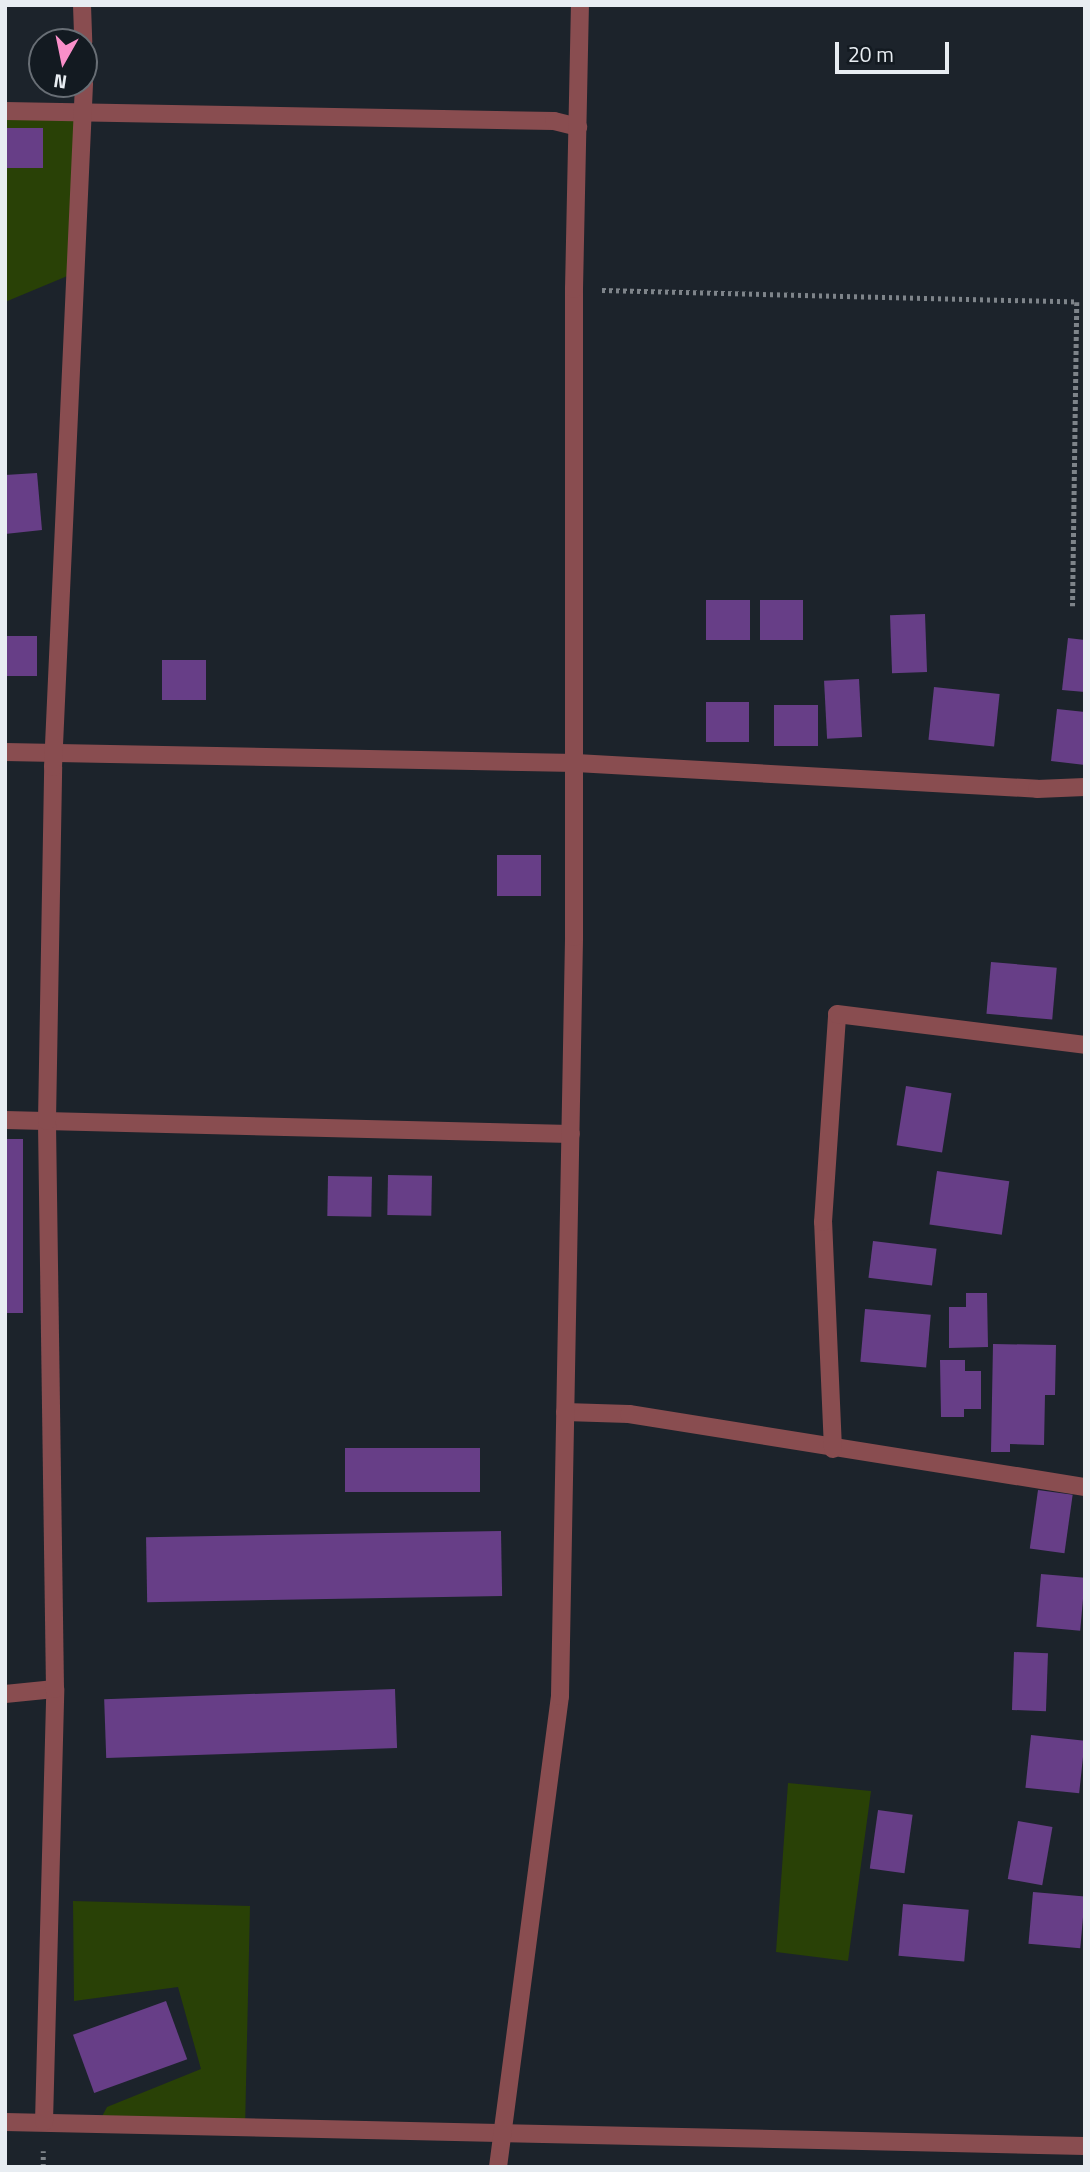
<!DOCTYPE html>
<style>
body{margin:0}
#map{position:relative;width:1090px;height:2172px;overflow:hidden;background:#1c232b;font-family:"Titillium Web",sans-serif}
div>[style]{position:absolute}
.green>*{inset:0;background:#294106}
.building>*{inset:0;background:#673e87;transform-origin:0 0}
.path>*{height:4.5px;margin-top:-2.25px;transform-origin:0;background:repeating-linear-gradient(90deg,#7e848a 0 3.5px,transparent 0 7px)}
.minor>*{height:18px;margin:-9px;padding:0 9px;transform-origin:9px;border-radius:9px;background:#894d50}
span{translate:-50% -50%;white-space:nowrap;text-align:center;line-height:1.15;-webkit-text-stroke:6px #131a21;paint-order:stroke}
.frame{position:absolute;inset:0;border:7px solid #e8edf2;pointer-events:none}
.north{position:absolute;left:28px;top:28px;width:70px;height:70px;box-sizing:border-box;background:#131a21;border:2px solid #686e75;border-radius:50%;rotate:189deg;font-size:19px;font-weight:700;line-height:28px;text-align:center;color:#e8edf2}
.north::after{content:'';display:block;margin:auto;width:24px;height:32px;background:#f98fc9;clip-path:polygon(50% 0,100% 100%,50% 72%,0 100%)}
.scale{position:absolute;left:835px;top:42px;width:114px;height:32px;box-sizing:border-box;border:4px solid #e8edf2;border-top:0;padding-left:9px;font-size:21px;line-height:24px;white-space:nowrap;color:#e8edf2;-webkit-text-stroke:5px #131a21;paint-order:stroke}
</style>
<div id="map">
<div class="green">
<div style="clip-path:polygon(5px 111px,84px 112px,77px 272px,5px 302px)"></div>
<div style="clip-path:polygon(788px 1783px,871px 1791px,848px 1961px,776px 1952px)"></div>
<div style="clip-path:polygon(73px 1901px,250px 1906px,245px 2129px,98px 2124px,107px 2107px,201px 2069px,178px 1987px,74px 2001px)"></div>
</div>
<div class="building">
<div style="left:5px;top:128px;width:38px;height:40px"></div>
<div style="clip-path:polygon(37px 473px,42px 530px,5px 534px,5px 475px)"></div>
<div style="left:706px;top:600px;width:44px;height:40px"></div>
<div style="left:760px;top:600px;width:43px;height:40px"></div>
<div style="left:925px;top:614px;width:58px;height:35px;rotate:88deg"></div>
<div style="left:5px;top:636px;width:32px;height:40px"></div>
<div style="clip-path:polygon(1068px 638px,1085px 640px,1085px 692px,1062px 690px)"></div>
<div style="left:162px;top:660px;width:44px;height:40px"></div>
<div style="left:859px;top:679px;width:58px;height:35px;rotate:87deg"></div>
<div style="left:934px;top:687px;width:66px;height:53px;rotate:6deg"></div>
<div style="left:706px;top:702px;width:43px;height:40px"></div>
<div style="left:774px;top:705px;width:44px;height:41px"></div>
<div style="clip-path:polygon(1057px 709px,1085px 712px,1085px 765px,1051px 761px)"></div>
<div style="left:497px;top:855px;width:44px;height:41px"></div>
<div style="left:991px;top:962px;width:66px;height:52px;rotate:5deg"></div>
<div style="left:906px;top:1086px;width:46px;height:60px;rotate:9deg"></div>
<div style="left:23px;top:1139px;width:174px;height:18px;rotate:90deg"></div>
<div style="left:937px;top:1171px;width:73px;height:54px;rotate:8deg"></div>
<div style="left:388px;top:1175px;width:44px;height:40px;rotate:1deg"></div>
<div style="left:328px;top:1176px;width:44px;height:40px;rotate:1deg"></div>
<div style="left:873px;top:1241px;width:64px;height:37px;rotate:7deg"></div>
<div style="clip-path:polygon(966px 1293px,987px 1293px,988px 1347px,949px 1348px,949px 1307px,966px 1307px)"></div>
<div style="left:865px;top:1309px;width:66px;height:53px;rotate:5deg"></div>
<div style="clip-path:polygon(993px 1344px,1056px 1345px,1055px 1395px,1045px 1395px,1044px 1445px,1010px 1444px,1010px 1452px,991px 1452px)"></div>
<div style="clip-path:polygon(940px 1360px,965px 1360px,965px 1371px,981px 1371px,981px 1409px,964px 1409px,964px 1417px,941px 1417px)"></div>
<div style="left:345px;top:1448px;width:135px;height:44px"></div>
<div style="left:1038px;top:1490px;width:35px;height:59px;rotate:8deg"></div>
<div style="left:501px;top:1531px;width:65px;height:355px;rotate:89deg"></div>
<div style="left:1041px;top:1574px;width:44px;height:53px;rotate:5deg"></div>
<div style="left:1014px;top:1652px;width:34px;height:58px;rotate:2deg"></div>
<div style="left:395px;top:1689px;width:59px;height:291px;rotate:88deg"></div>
<div style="left:1031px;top:1735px;width:54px;height:53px;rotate:6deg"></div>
<div style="left:878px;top:1810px;width:35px;height:59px;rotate:8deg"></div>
<div style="left:1018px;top:1821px;width:35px;height:59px;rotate:10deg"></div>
<div style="left:1033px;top:1892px;width:52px;height:52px;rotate:5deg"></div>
<div style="left:903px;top:1904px;width:66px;height:52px;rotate:5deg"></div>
<div style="left:166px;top:2001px;width:62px;height:99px;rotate:70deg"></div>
</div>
<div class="path">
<div style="left:602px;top:290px;width:475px;rotate:1.4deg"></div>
<div style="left:1077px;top:302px;width:304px;rotate:90.8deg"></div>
<div style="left:43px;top:2167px;width:16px;rotate:-90deg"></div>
</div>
<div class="minor">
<div style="left:82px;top:5px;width:37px;rotate:88deg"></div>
<div style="left:5px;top:111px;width:549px;rotate:1.04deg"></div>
<div style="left:554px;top:121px;width:25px;rotate:14deg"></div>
<div style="left:5px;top:752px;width:571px;rotate:1.1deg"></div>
<div style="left:576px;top:763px;width:462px;rotate:3.2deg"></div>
<div style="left:1037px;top:789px;width:48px;rotate:-2.4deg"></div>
<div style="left:5px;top:1120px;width:566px;rotate:1.42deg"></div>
<div style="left:565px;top:1412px;width:64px;rotate:1.8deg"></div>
<div style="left:629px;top:1414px;width:462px;rotate:9.1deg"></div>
<div style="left:833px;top:1449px;width:227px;rotate:-92.5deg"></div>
<div style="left:823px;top:1222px;width:208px;rotate:-86.1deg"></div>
<div style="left:837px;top:1014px;width:250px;rotate:7.1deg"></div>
<div style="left:5px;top:1694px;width:50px;rotate:-5.7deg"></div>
<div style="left:5px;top:2122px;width:1080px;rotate:1.27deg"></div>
<div style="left:44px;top:2122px;width:433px;rotate:-88.5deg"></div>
<div style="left:55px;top:1689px;width:568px;rotate:-90.81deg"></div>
<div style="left:47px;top:1121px;width:354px;rotate:-89deg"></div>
<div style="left:53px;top:767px;width:684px;rotate:-87.4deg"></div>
<div style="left:498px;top:2167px;width:475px;rotate:-82.5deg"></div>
<div style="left:560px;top:1696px;width:759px;rotate:-88.94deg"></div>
<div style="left:574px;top:937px;width:648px;rotate:-90deg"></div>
<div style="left:574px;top:289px;width:284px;rotate:-88.8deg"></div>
</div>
<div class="frame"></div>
<div class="north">N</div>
<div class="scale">20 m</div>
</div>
